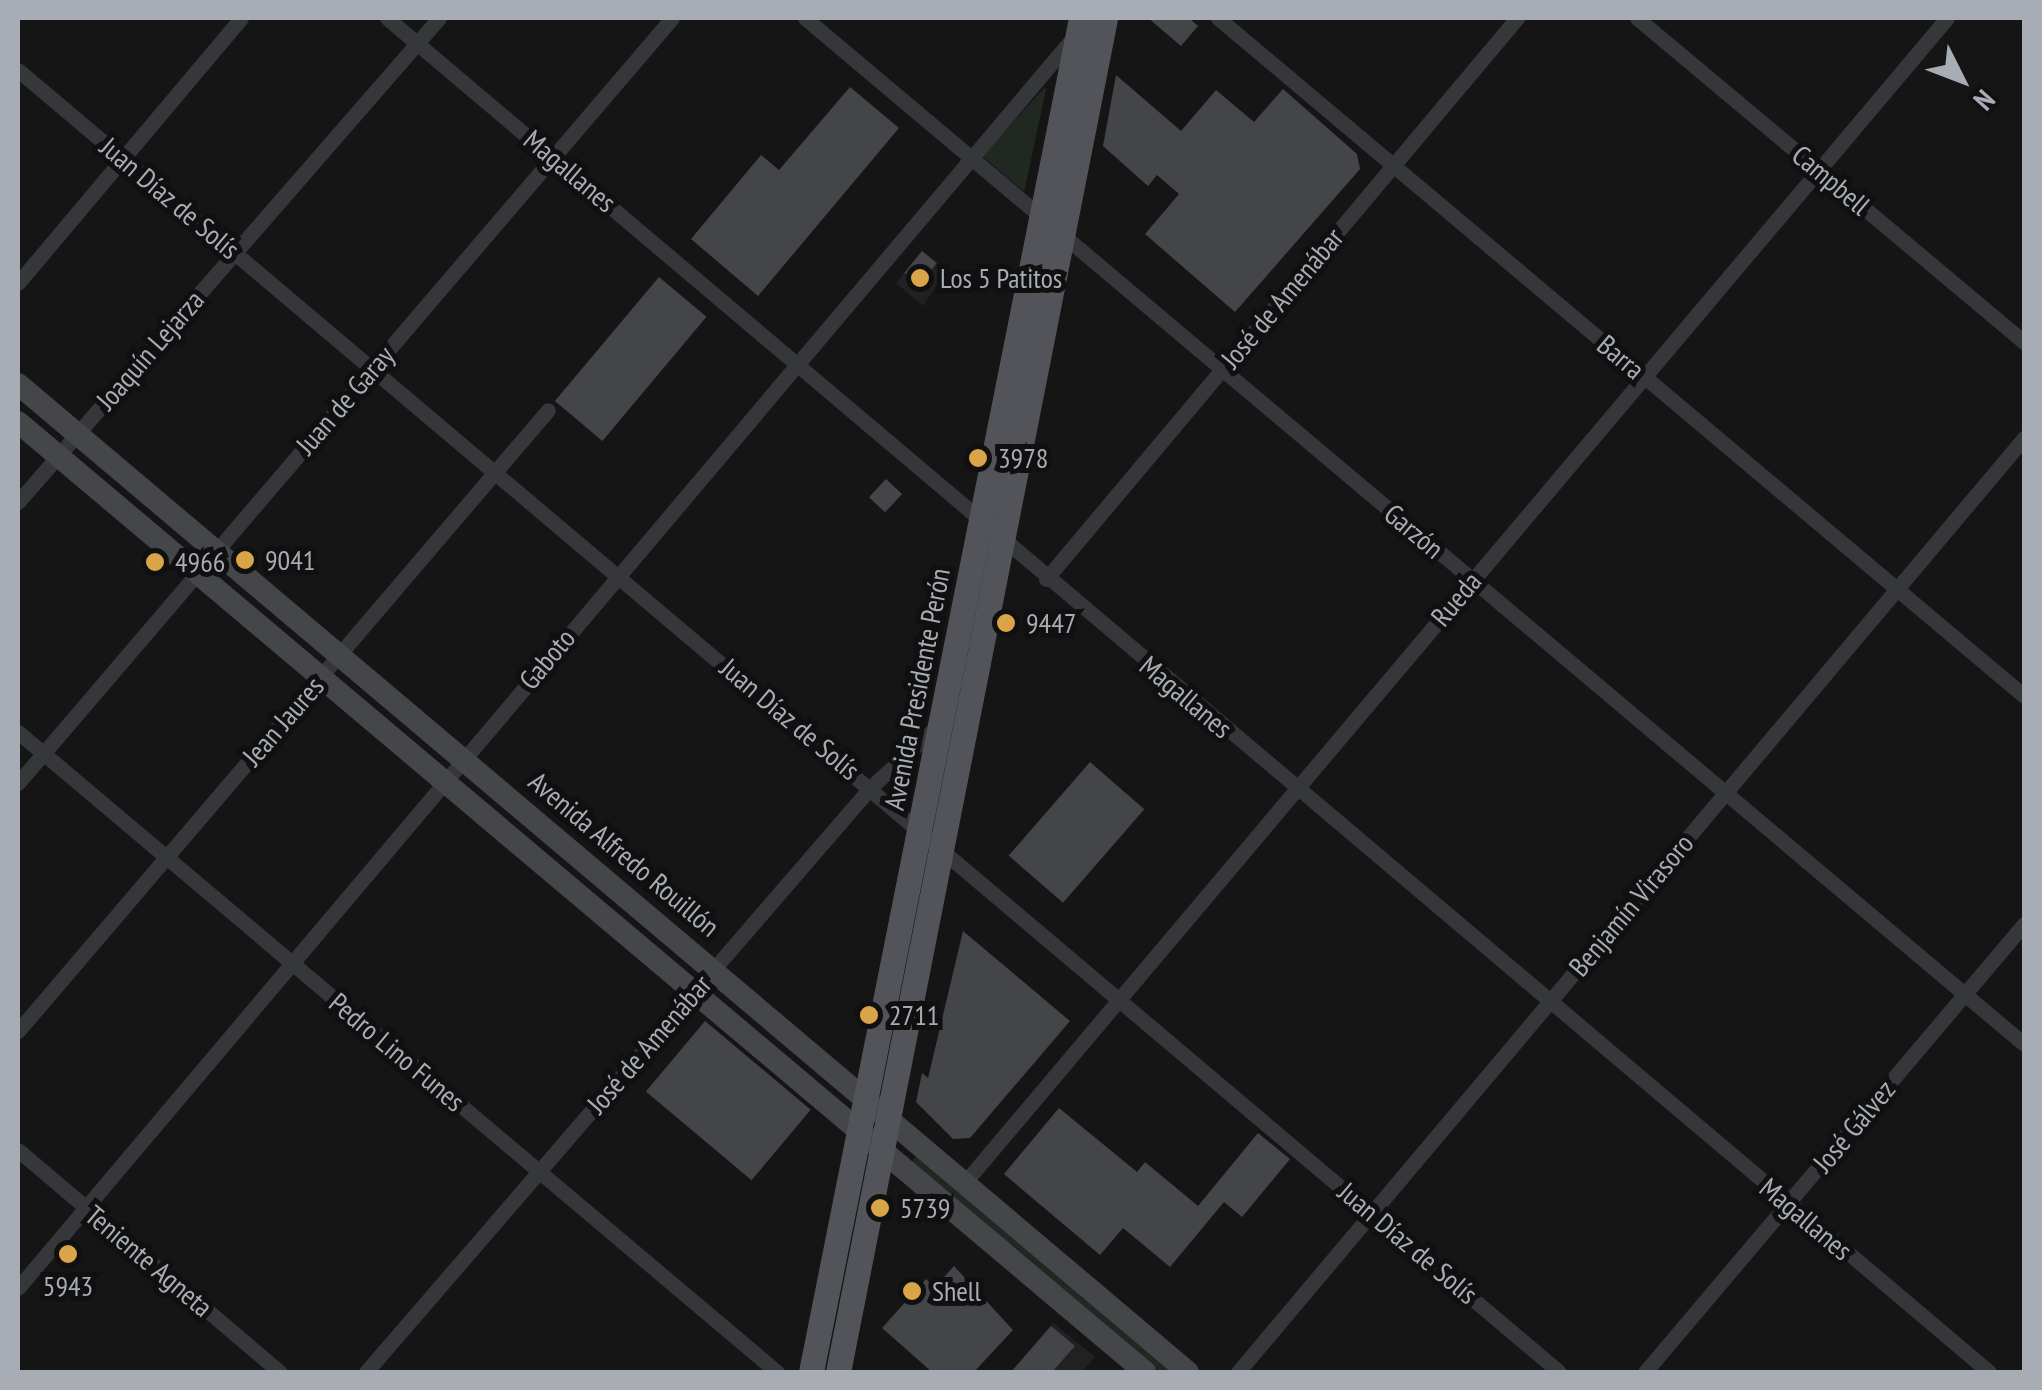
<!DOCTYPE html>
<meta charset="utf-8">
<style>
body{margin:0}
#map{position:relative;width:2042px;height:1390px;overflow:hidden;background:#151516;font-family:"PT Sans Narrow",sans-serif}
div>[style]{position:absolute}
.built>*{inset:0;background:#212123}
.green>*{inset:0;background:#212822;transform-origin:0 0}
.building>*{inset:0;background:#444548;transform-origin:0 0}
.street>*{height:15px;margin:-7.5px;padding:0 7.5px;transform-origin:7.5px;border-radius:7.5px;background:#36373a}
.secondary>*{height:22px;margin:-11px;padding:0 11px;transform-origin:11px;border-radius:11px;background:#44464a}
.primary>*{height:25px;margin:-12.5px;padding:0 12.5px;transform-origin:12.5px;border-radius:12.5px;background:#525459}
.dots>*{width:28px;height:28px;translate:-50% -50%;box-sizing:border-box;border:5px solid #101011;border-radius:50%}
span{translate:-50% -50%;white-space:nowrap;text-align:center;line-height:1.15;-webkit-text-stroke:10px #101011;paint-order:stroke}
.street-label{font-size:28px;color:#a8acb4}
.poi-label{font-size:28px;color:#a8acb4}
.left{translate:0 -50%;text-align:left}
.frame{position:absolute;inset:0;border:20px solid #a8acb4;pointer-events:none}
.north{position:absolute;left:1912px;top:30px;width:100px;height:100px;-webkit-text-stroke:8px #101011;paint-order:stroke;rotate:132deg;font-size:28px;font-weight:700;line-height:40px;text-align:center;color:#a8acb4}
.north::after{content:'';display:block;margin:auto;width:35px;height:45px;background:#a8acb4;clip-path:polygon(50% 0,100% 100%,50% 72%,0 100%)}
</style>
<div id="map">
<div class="built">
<div style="clip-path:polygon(922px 251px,946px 271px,923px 306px,896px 283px)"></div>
<div style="clip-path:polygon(1053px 1323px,1095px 1357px,1082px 1372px,1011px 1372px)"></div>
</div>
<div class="green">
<div style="clip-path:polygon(1045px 87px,1046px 90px,1024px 192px,982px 156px)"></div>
<div style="left:917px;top:1155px;width:337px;height:10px;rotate:40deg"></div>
</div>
<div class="building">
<div style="clip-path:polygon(1148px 18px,1189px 18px,1198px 26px,1181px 46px)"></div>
<div style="clip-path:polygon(1116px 75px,1181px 131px,1216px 90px,1254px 122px,1283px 89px,1357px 154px,1360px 169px,1235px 312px,1145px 234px,1179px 194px,1157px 175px,1148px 186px,1103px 146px)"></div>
<div style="clip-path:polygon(850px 87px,899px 128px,758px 296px,691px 239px,761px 155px,779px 170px)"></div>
<div style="left:922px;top:251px;width:19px;height:28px;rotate:39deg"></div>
<div style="left:659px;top:277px;width:62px;height:162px;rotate:40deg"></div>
<div style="left:886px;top:479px;width:22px;height:25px;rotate:43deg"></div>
<div style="left:1090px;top:762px;width:72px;height:124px;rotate:41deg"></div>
<div style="clip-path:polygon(963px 931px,1070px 1021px,970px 1138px,953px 1139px,916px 1102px,922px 1073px,928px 1078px)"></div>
<div style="left:705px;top:1021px;width:138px;height:92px;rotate:40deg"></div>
<div style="clip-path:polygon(1059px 1108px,1137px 1172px,1145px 1162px,1198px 1206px,1258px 1133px,1290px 1159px,1242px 1217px,1224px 1202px,1170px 1267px,1123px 1228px,1100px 1255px,1004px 1174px)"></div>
<div style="clip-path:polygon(954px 1266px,1013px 1330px,974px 1372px,932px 1372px,882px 1328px,926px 1279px,935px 1287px)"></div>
<div style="clip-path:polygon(1051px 1326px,1075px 1346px,1052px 1372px,1011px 1372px)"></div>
</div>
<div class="street">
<div style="left:387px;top:18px;width:2098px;rotate:40.2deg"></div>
<div style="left:805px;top:18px;width:1593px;rotate:40.09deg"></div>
<div style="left:1218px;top:18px;width:1053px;rotate:40.07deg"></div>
<div style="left:1637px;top:18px;width:505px;rotate:39.94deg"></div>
<div style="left:18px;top:70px;width:2017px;rotate:40.19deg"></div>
<div style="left:18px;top:283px;width:346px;rotate:-49.9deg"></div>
<div style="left:18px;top:502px;width:641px;rotate:-48.98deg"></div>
<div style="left:1046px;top:579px;width:733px;rotate:-49.98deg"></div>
<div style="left:18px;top:732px;width:993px;rotate:40.14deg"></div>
<div style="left:18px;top:783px;width:1006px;rotate:-49.47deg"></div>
<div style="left:18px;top:1031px;width:816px;rotate:-49.52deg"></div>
<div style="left:18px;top:1150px;width:343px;rotate:40.3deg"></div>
<div style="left:966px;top:1181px;width:1521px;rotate:-49.85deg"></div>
<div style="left:18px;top:1288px;width:1634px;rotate:-49.84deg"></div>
<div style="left:366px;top:1372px;width:773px;rotate:-49.2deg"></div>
<div style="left:871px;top:787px;width:92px;rotate:-42.4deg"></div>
<div style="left:1238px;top:1372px;width:1221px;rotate:-49.92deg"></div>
<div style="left:1645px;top:1372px;width:587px;rotate:-49.77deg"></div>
</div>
<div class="secondary">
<div style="left:18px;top:384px;width:1531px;rotate:40.18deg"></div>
<div style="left:18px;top:422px;width:1474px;rotate:40.13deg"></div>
</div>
<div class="primary">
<div style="left:811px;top:1372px;width:1381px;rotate:-78.72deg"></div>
<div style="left:838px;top:1372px;width:1380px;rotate:-78.84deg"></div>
</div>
<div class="dots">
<div style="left:920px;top:278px;background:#daa549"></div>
<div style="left:978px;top:458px;background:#daa549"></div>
<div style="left:245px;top:560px;background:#daa549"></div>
<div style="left:155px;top:562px;background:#daa549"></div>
<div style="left:1006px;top:623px;background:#daa549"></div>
<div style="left:869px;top:1015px;background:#daa549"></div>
<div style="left:880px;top:1208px;background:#daa549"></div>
<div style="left:68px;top:1254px;background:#daa549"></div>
<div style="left:912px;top:1291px;background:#daa549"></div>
</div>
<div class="street-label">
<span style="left:570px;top:171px;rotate:40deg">Magallanes</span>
<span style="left:1831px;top:180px;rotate:40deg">Campbell</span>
<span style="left:170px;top:198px;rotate:40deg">Juan Díaz de Solís</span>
<span style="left:1282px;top:298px;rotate:-50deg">José de Amenábar</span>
<span style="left:150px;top:350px;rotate:-49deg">Joaquín Lejarza</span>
<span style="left:1621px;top:357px;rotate:40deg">Barra</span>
<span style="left:345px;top:400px;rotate:-49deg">Juan de Garay</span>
<span style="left:1414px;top:531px;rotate:40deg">Garzón</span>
<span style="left:1456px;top:599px;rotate:-50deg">Rueda</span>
<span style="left:547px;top:659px;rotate:-50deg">Gaboto</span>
<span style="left:917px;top:689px;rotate:-79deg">Avenida Presidente Perón</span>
<span style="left:1186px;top:697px;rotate:40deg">Magallanes</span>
<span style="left:790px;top:719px;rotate:40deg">Juan Díaz de Solís</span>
<span style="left:283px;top:721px;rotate:-49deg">Jean Jaures</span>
<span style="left:624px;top:854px;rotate:40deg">Avenida Alfredo Rouillón</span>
<span style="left:1631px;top:905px;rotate:-50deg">Benjamín Virasoro</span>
<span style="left:649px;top:1044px;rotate:-49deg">José de Amenábar</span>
<span style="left:397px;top:1052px;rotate:40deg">Pedro Lino Funes</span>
<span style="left:1854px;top:1126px;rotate:-50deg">José Gálvez</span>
<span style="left:1806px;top:1219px;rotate:40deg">Magallanes</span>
<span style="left:1408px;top:1243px;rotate:40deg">Juan Díaz de Solís</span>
<span style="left:149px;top:1261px;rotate:40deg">Teniente Agneta</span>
</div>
<div class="poi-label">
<span class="left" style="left:940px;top:278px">Los 5 Patitos</span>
<span class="left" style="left:998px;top:458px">3978</span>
<span class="left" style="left:265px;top:560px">9041</span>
<span class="left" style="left:175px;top:562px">4966</span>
<span class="left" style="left:1026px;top:623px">9447</span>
<span class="left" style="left:889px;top:1015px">2711</span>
<span class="left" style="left:900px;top:1208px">5739</span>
<span style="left:68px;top:1286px">5943</span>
<span class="left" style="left:932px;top:1291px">Shell</span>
</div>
<div class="frame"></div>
<div class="north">N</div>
</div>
